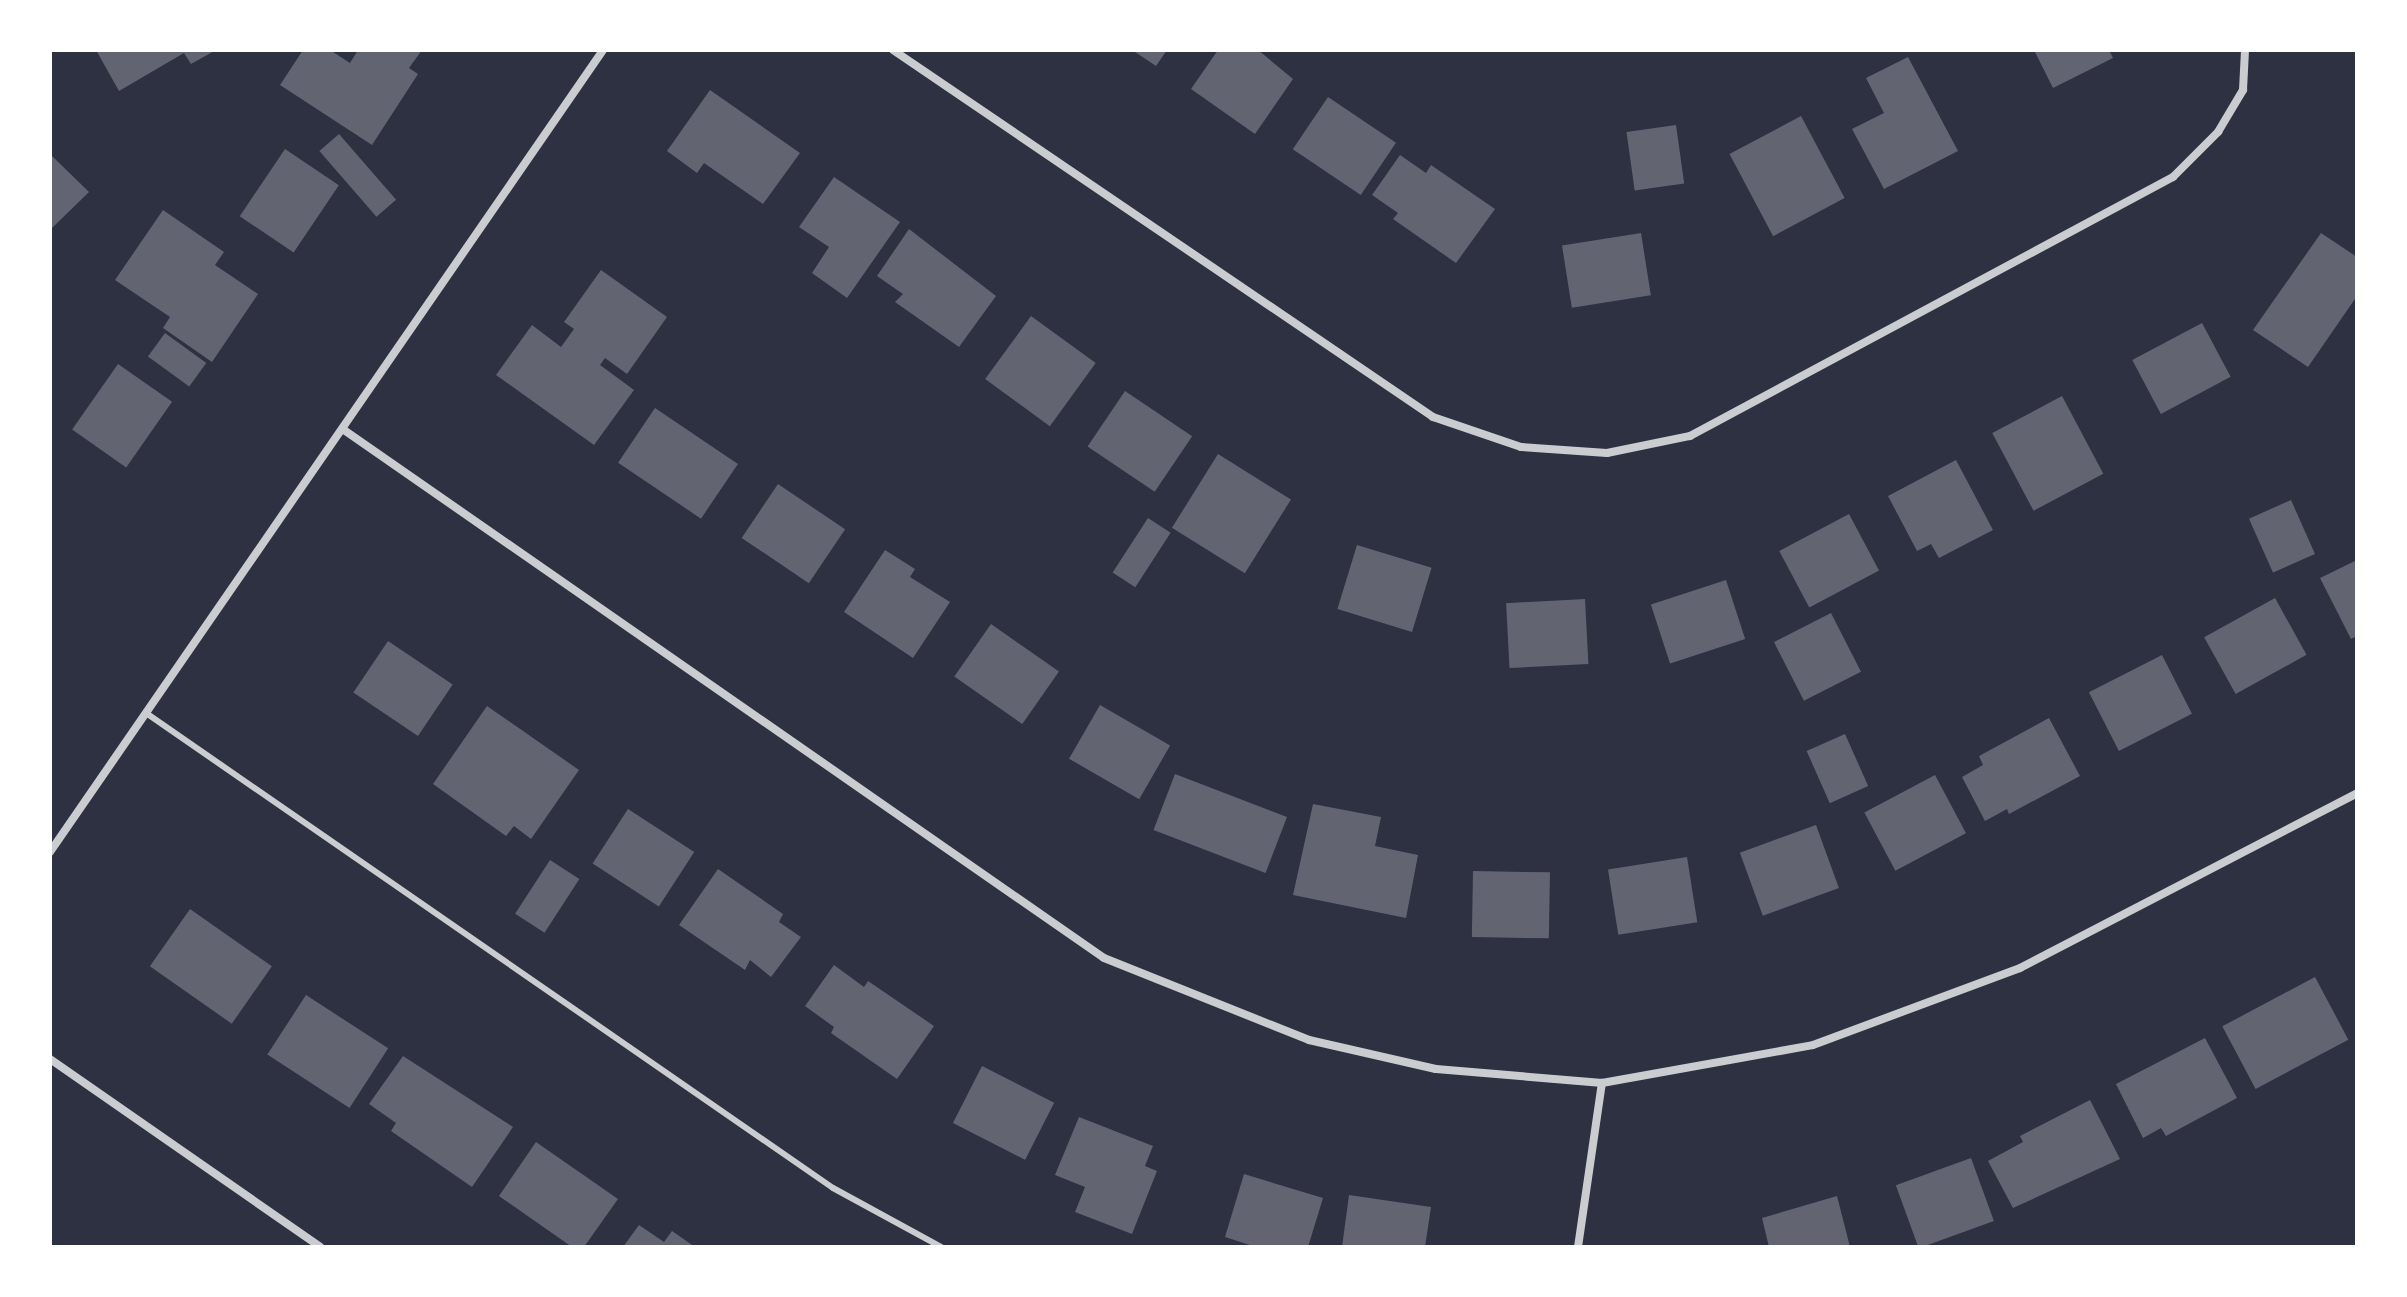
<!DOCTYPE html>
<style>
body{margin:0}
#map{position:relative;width:2407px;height:1297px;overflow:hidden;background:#2d3142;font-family:"Work Sans",sans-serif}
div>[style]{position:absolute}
.building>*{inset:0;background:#626471;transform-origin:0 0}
.service>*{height:6px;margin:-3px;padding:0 3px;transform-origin:3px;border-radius:3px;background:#caccd0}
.minor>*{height:8px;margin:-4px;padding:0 4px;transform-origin:4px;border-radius:4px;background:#caccd0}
span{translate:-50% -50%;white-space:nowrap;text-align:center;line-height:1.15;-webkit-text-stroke:6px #fff;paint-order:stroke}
.frame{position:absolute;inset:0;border:52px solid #fff;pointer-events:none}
</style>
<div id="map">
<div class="building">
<div style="clip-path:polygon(96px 50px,216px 50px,191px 64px,184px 53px,119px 91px)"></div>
<div style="clip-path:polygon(303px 50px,330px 50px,350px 63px,358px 50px,422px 50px,409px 68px,418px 74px,372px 145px,280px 85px)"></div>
<div style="clip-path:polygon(1132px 50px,1167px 50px,1156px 66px)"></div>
<div style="clip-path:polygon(1218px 50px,1258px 50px,1293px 79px,1255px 134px,1191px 89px)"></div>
<div style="clip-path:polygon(2034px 50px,2109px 50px,2113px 58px,2053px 88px)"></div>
<div style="clip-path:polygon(1908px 57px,1958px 151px,1884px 189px,1852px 129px,1884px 113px,1866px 78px)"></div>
<div style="clip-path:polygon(710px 90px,800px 153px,763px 204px,704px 163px,697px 173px,667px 151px)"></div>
<div style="left:1328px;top:97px;width:82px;height:63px;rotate:34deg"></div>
<div style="left:1801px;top:116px;width:93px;height:81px;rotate:62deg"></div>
<div style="left:1676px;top:125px;width:59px;height:50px;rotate:82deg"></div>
<div style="left:339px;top:134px;width:87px;height:26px;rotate:49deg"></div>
<div style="left:285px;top:149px;width:65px;height:81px;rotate:34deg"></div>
<div style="clip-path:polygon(50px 154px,89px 192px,50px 230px)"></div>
<div style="clip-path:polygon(1400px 155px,1426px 173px,1431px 165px,1495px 209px,1456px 263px,1393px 219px,1398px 213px,1372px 195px)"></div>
<div style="clip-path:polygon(834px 177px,900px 222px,847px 298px,812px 273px,829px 247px,799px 227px)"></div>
<div style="clip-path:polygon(163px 210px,224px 252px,215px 265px,258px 294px,212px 362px,163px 328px,170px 317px,115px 280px)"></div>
<div style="clip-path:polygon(909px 229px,996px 296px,959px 347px,895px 302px,903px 294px,877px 276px)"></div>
<div style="left:1641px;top:233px;width:63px;height:80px;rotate:81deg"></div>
<div style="clip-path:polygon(2321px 233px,2357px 257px,2357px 296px,2308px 367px,2253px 330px)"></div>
<div style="clip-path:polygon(601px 270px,667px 317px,627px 374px,605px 358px,600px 365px,634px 390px,594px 445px,496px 375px,532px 325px,561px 347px,574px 329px,564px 322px)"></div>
<div style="left:1031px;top:316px;width:80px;height:78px;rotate:36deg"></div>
<div style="left:2202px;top:323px;width:61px;height:79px;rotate:62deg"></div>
<div style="left:165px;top:333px;width:51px;height:29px;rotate:36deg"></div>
<div style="left:118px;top:364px;width:66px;height:80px;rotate:35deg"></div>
<div style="left:1125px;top:391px;width:81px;height:67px;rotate:34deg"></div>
<div style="left:2062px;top:396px;width:88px;height:79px;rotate:62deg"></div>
<div style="left:655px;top:408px;width:100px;height:66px;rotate:34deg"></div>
<div style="left:1218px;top:454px;width:86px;height:87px;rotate:32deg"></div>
<div style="clip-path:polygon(1956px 460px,1993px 530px,1939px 558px,1931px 544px,1917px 551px,1888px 496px)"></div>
<div style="left:778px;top:484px;width:81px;height:65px;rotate:34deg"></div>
<div style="left:2291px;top:500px;width:59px;height:46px;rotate:66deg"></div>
<div style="left:1849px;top:514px;width:64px;height:79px;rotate:62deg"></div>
<div style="left:1148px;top:518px;width:27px;height:65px;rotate:33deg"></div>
<div style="left:1357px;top:545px;width:78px;height:67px;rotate:17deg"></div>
<div style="clip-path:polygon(885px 550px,915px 569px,910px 577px,950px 602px,913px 658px,844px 612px)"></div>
<div style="clip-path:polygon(2357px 560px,2357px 636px,2351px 639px,2320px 578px)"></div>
<div style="left:1726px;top:580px;width:62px;height:79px;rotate:72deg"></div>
<div style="left:2275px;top:598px;width:65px;height:81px;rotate:61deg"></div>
<div style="left:1585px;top:599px;width:65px;height:79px;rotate:87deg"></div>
<div style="left:1831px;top:613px;width:66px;height:64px;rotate:63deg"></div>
<div style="left:991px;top:624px;width:83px;height:64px;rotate:35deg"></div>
<div style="left:388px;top:641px;width:78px;height:62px;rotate:34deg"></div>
<div style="left:2162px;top:655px;width:66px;height:82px;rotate:63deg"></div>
<div style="left:1100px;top:705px;width:81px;height:62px;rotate:30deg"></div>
<div style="clip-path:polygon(487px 706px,579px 770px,531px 839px,514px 826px,506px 836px,433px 784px)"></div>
<div style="clip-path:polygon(2049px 718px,2080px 776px,2009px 814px,2007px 809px,1985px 821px,1962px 777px,1983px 765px,1979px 756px)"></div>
<div style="left:1845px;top:734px;width:57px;height:42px;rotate:66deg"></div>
<div style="left:1175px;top:774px;width:120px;height:60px;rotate:21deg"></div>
<div style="left:1935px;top:775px;width:66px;height:80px;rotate:62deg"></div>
<div style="clip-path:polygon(1313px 804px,1381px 817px,1375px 846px,1418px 855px,1406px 918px,1293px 895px)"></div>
<div style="left:628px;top:809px;width:79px;height:65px;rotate:33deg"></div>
<div style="left:1816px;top:825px;width:67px;height:81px;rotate:70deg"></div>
<div style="left:1687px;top:857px;width:66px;height:80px;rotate:81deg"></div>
<div style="left:550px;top:860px;width:35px;height:64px;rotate:33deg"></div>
<div style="clip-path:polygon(718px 869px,783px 914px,779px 922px,801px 937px,771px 977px,750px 960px,745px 970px,679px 925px)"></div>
<div style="left:1473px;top:871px;width:77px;height:66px;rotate:1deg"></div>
<div style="left:190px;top:909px;width:100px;height:70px;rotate:35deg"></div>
<div style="clip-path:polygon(834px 965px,864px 987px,868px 981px,934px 1026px,897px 1079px,831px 1033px,834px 1027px,805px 1006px)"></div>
<div style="left:2315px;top:977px;width:71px;height:105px;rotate:62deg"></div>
<div style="left:306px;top:995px;width:98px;height:71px;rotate:33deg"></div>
<div style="clip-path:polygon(2205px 1038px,2237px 1098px,2166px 1136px,2161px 1128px,2143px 1138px,2116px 1084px)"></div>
<div style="clip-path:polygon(403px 1056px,513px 1127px,472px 1187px,391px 1131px,396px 1123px,369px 1104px)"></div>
<div style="left:982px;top:1066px;width:81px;height:64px;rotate:27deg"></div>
<div style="clip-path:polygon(2090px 1100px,2120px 1159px,2013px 1208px,1988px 1161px,2023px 1142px,2020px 1136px)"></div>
<div style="clip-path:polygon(1079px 1117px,1153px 1146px,1145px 1166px,1157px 1171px,1132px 1234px,1075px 1212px,1085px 1187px,1055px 1175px)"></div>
<div style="clip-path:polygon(536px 1142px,618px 1199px,584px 1247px,572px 1247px,499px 1196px)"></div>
<div style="left:1971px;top:1158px;width:67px;height:80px;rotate:70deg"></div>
<div style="clip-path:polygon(1244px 1174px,1323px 1198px,1308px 1247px,1256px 1247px,1225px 1237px)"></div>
<div style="clip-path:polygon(1349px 1195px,1431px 1207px,1425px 1247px,1342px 1247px)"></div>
<div style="clip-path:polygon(1837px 1196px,1850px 1247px,1769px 1247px,1762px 1218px)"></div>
<div style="clip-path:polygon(639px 1225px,664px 1242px,672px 1231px,695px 1247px,623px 1247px)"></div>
</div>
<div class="service">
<div style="left:146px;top:713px;width:835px;rotate:34.66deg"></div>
<div style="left:833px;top:1188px;width:123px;rotate:28.6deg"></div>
</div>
<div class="minor">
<div style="left:893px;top:50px;width:653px;rotate:34.2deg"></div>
<div style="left:1433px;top:417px;width:93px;rotate:18.8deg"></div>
<div style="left:1521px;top:447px;width:86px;rotate:4deg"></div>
<div style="left:1607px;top:453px;width:85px;rotate:-11.6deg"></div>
<div style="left:1690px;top:436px;width:548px;rotate:-28.2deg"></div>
<div style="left:2173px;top:177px;width:64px;rotate:-45deg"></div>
<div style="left:2218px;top:132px;width:49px;rotate:-59.2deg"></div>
<div style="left:2243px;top:90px;width:40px;rotate:-87.1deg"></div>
<div style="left:344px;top:430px;width:925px;rotate:34.79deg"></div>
<div style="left:1104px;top:958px;width:221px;rotate:21.8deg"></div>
<div style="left:1309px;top:1040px;width:130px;rotate:12.9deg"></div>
<div style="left:1436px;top:1069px;width:167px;rotate:4.8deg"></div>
<div style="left:1602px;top:1083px;width:214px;rotate:-10.2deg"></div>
<div style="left:1813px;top:1045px;width:221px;rotate:-20.4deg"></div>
<div style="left:2020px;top:968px;width:380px;rotate:-27.4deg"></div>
<div style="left:50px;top:852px;width:974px;rotate:-55.41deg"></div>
<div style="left:50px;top:1059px;width:329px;rotate:34.8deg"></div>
<div style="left:1578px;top:1247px;width:166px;rotate:-81.7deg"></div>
</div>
<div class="frame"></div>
</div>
